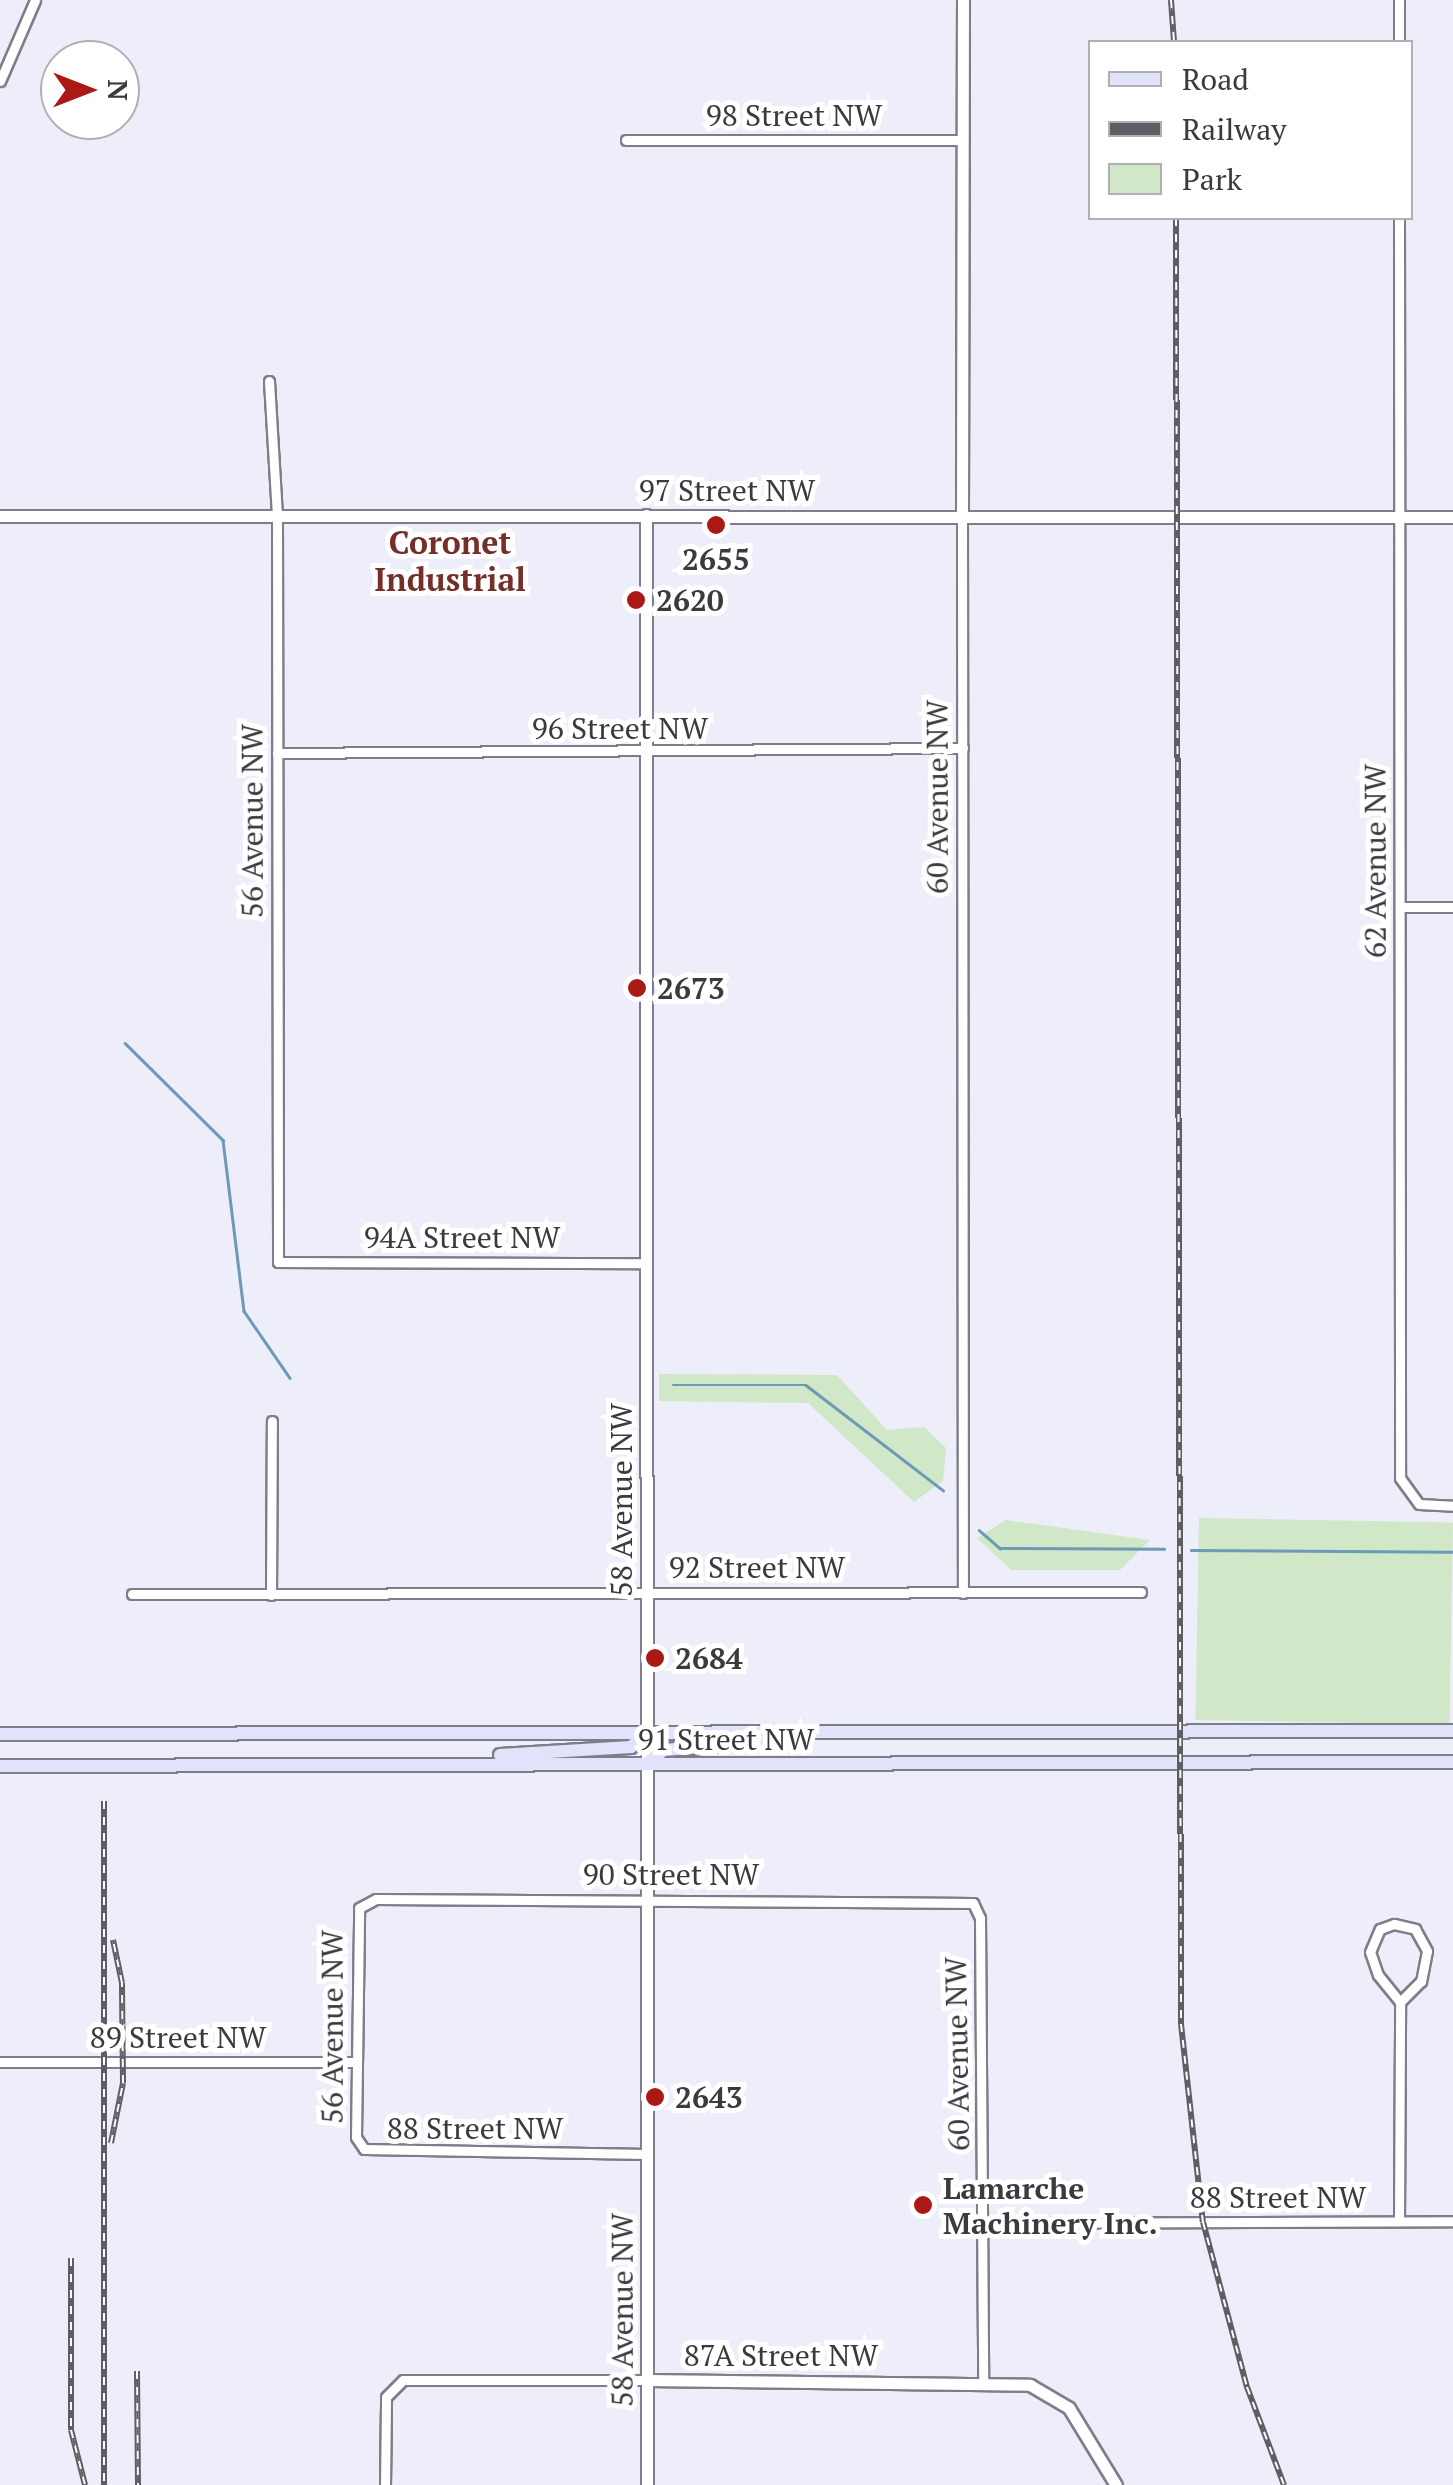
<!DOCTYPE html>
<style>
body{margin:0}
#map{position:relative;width:1453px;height:2485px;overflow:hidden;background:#edeefa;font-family:"PT Serif",serif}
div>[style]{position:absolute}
.green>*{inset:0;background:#d0e7c8;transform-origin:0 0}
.stream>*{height:2.5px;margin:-1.25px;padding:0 1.25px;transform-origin:1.25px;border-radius:1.25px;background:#6c9ab7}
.roads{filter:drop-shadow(2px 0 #7d7e89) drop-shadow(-2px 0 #7d7e89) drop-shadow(0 2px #7d7e89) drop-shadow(0 -2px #7d7e89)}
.minor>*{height:9px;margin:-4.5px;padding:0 4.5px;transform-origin:4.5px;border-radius:4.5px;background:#fff}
.tertiary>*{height:11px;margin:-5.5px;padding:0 5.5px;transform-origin:5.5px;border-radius:5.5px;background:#fff}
.secondary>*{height:12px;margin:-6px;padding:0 6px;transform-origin:6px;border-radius:6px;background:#e1e3fa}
.rail>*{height:6px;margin-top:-3px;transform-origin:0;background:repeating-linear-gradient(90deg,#fff 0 8px,#5e5e65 0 16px);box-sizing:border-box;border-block:2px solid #5e5e65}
.dots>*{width:28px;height:28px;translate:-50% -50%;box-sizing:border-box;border:5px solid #fff;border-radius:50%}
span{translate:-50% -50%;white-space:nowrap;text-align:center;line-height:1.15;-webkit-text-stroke:10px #fff;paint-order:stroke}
.street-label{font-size:30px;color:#3a3a3f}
.poi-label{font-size:30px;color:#3a3a3f;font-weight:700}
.left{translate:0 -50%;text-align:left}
.neighbourhood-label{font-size:32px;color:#752f29;font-weight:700}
.legend{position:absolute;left:1088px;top:40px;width:325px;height:180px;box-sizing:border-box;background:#fff;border:2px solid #b0b0b2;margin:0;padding:12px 18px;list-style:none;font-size:30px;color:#3a3a3f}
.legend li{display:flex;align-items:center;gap:20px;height:50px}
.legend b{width:50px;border:2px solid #b0b0b2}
.north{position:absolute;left:40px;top:40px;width:100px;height:100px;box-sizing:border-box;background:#fff;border:2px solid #b0b0b2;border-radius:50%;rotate:90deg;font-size:28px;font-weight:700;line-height:40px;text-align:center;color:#3a3a3f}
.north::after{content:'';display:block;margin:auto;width:35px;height:45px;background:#ab1917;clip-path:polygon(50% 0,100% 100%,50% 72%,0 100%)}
</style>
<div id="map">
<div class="green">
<div style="clip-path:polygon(659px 1374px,837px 1375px,887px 1430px,924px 1427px,946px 1448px,943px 1481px,914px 1502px,808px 1403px,659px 1401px)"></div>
<div style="left:1199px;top:1518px;width:254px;height:202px;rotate:1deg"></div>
<div style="clip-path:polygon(1006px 1520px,1150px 1540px,1120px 1570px,1011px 1570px,977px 1538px)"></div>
</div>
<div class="stream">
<div style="left:125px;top:1043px;width:138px;rotate:44.7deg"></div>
<div style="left:223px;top:1140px;width:172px;rotate:83deg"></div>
<div style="left:244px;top:1311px;width:81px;rotate:55.5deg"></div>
<div style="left:673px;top:1385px;width:133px"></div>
<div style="left:806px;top:1385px;width:173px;rotate:37.5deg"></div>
<div style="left:979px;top:1530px;width:28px;rotate:41deg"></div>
<div style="left:1000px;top:1548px;width:164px;rotate:0.3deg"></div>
<div style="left:1191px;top:1550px;width:262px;rotate:0.4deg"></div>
</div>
<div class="roads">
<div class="minor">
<div style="left:1399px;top:0;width:42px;rotate:90deg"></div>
<div style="left:0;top:81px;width:88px;rotate:-66.6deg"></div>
<div style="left:626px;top:140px;width:337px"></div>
<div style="left:1399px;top:218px;width:1260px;rotate:89.95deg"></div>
<div style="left:1400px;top:1478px;width:32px;rotate:54deg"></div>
<div style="left:1419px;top:1504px;width:34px;rotate:3deg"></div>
<div style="left:269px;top:381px;width:134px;rotate:86.6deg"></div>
<div style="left:277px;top:515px;width:747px;rotate:89.92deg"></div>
<div style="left:278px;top:1262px;width:368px;rotate:0.2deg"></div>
<div style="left:962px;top:515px;width:1078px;rotate:89.95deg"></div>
<div style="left:277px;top:753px;width:686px;rotate:-0.42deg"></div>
<div style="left:1400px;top:907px;width:53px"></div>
<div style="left:132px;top:1594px;width:1009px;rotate:-0.11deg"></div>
<div style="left:271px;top:1595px;width:174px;rotate:-89.7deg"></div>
<div style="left:0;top:2062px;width:356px"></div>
<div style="left:647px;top:2154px;width:283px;rotate:-179deg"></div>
<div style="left:364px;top:2149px;width:14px;rotate:-124deg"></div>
<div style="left:356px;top:2137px;width:229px;rotate:-89.2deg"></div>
<div style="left:359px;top:1908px;width:19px;rotate:-28deg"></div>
<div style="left:376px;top:1899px;width:597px;rotate:0.38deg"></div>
<div style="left:973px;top:1903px;width:17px;rotate:65deg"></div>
<div style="left:980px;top:1918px;width:462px;rotate:89.6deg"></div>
<div style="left:1399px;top:2221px;width:219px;rotate:-89.7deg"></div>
<div style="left:1400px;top:2002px;width:35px;rotate:-129deg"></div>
<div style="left:1378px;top:1975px;width:24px;rotate:-109deg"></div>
<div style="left:1370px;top:1952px;width:25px;rotate:-67deg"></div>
<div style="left:1380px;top:1929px;width:15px;rotate:-20deg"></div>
<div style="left:1394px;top:1924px;width:22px;rotate:13deg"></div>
<div style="left:1415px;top:1929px;width:25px;rotate:61deg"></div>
<div style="left:1427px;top:1951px;width:31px;rotate:101deg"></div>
<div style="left:1421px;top:1981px;width:30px;rotate:135deg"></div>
<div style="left:983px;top:2223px;width:470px;rotate:-0.2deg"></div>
<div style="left:385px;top:2485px;width:88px;rotate:-89.3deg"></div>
<div style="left:386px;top:2397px;width:24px;rotate:-45deg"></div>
<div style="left:403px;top:2380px;width:244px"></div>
</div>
<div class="tertiary">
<div style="left:646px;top:515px;width:1970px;rotate:89.97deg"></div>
<div style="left:962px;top:515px;width:515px;rotate:-89.89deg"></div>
<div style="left:0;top:516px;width:1453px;rotate:0.04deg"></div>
<div style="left:647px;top:2380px;width:383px;rotate:0.7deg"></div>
<div style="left:1030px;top:2385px;width:45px;rotate:30.5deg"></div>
<div style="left:1069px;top:2408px;width:90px;rotate:58.6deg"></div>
</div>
<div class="secondary">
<div style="left:0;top:1734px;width:1453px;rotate:-0.12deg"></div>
<div style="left:500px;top:1755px;width:131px;rotate:-3.5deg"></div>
<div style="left:631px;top:1747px;width:21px;rotate:-43deg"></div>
<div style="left:646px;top:1764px;width:23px;rotate:-38deg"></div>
<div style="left:664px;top:1750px;width:124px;rotate:-4.6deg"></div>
<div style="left:0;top:1766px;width:1453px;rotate:-0.16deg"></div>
</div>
</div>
<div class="rail">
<div style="left:1171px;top:0;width:42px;rotate:85.9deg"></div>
<div style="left:1176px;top:218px;width:1806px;rotate:89.84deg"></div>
<div style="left:1181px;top:2024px;width:199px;rotate:83.7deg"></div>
<div style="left:1203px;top:2222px;width:171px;rotate:75.1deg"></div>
<div style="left:1247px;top:2387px;width:105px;rotate:69.3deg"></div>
<div style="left:104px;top:1801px;width:684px;rotate:90deg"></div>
<div style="left:111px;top:2143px;width:61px;rotate:-78.7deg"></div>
<div style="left:123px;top:2083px;width:100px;rotate:-90.6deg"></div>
<div style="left:122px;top:1983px;width:44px;rotate:-101.8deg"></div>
<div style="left:71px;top:2258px;width:172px;rotate:90deg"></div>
<div style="left:71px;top:2430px;width:57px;rotate:75.7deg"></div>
<div style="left:137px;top:2371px;width:114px;rotate:89.5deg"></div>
</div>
<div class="dots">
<div style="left:716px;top:525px;background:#ab1917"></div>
<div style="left:636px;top:600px;background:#ab1917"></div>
<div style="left:637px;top:988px;background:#ab1917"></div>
<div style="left:655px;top:1658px;background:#ab1917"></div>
<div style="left:655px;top:2097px;background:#ab1917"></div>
<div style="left:923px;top:2205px;background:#ab1917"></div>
</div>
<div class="street-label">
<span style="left:794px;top:115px">98 Street NW</span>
<span style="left:727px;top:490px">97 Street NW</span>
<span style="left:620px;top:728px">96 Street NW</span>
<span style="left:937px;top:797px;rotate:-90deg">60 Avenue NW</span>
<span style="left:252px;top:821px;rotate:-90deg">56 Avenue NW</span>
<span style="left:1375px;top:861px;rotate:-90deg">62 Avenue NW</span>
<span style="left:462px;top:1237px">94A Street NW</span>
<span style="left:621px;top:1500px;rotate:-90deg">58 Avenue NW</span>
<span style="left:757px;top:1567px">92 Street NW</span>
<span style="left:726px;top:1739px">91 Street NW</span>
<span style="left:671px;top:1874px">90 Street NW</span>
<span style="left:332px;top:2027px;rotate:-90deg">56 Avenue NW</span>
<span style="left:178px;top:2037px">89 Street NW</span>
<span style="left:957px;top:2054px;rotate:-91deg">60 Avenue NW</span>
<span style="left:475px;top:2128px">88 Street NW</span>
<span style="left:1278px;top:2197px">88 Street NW</span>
<span style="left:622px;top:2310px;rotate:-90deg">58 Avenue NW</span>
<span style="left:781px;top:2355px">87A Street NW</span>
</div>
<div class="poi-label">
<span style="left:716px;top:559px">2655</span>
<span class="left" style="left:656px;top:600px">2620</span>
<span class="left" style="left:657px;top:988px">2673</span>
<span class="left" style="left:675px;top:1658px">2684</span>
<span class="left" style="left:675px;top:2097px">2643</span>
<span class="left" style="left:943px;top:2205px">Lamarche<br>Machinery Inc.</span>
</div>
<div class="neighbourhood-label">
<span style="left:450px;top:561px">Coronet<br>Industrial</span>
</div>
<ul class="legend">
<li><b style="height:12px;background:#e1e3fa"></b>Road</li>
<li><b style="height:12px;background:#5e5e65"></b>Railway</li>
<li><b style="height:28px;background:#d0e7c8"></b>Park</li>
</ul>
<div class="north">N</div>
</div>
